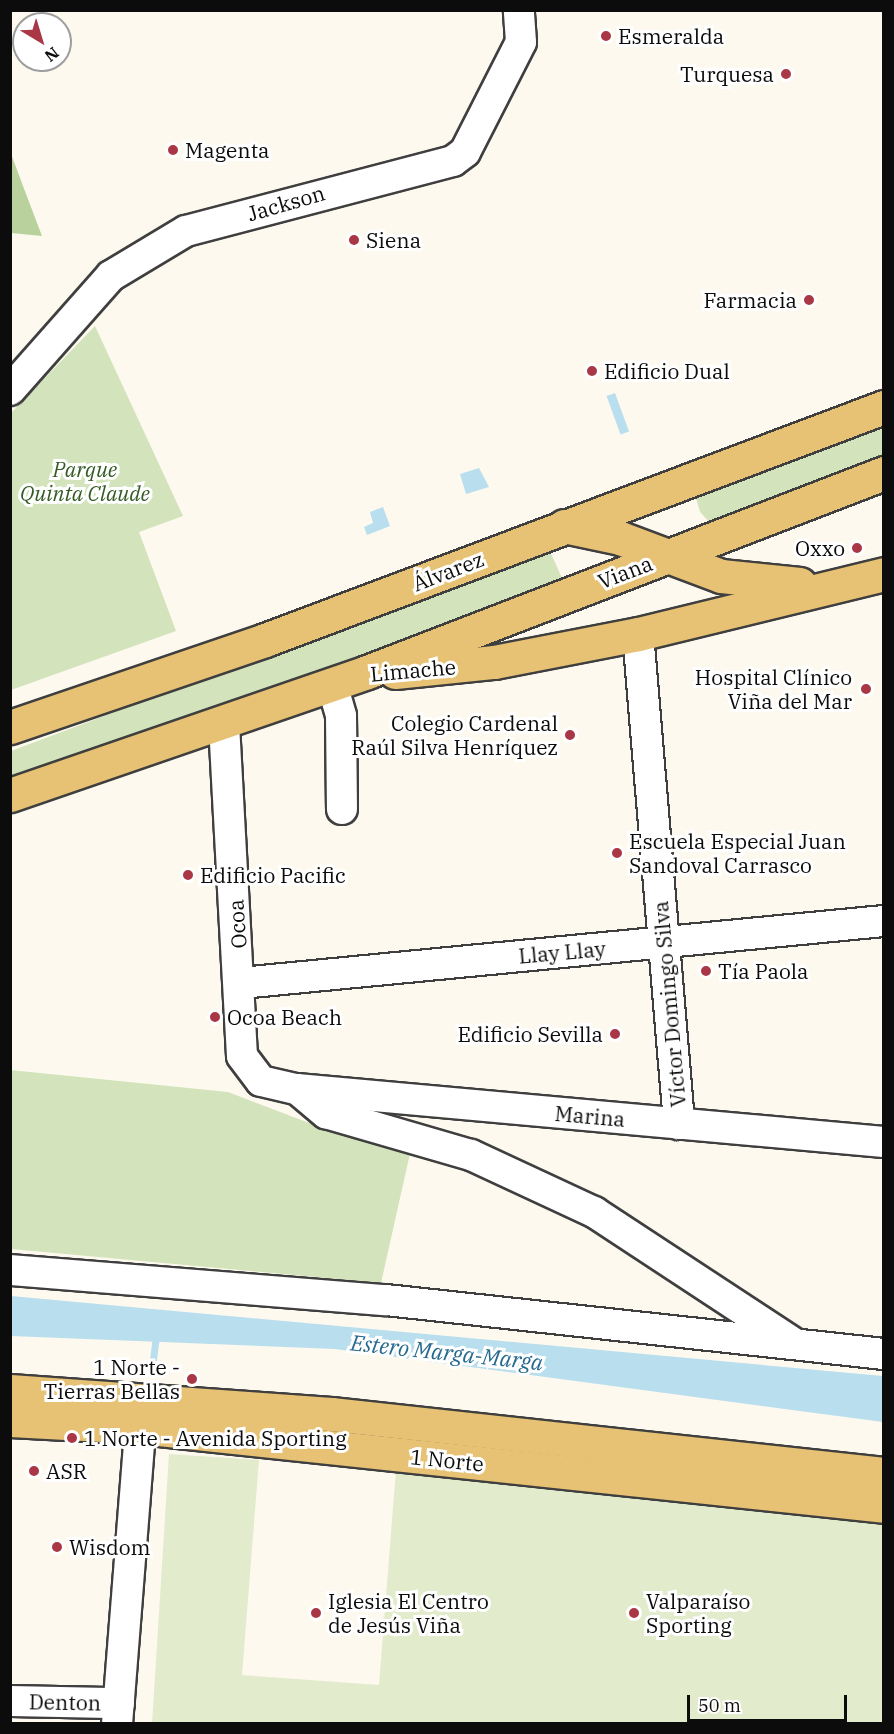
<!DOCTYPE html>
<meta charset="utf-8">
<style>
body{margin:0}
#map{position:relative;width:894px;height:1734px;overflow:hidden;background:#fdf9ee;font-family:"IBM Plex Serif",serif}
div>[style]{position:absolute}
.green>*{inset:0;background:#d3e3bc}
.forest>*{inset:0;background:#b9d19d}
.pitch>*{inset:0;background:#e3ebcd}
.water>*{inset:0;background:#b9deee;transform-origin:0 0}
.stream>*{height:7px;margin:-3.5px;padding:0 3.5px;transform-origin:3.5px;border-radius:3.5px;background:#b9deee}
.roads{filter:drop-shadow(2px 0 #3f3f3f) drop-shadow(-2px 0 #3f3f3f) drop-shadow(0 2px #3f3f3f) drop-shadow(0 -2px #3f3f3f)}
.minor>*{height:30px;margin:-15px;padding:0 15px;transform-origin:15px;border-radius:15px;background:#fff}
.major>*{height:33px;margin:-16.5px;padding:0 16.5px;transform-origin:16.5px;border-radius:16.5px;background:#e7c274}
.dots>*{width:16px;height:16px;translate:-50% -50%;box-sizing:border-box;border:3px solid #fff;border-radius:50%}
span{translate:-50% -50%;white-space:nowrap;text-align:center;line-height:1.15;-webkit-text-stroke:6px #fff;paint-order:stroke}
.poi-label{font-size:21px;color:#0c0c0c}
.left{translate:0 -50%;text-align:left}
.right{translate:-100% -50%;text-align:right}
.street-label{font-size:21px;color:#0c0c0c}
.park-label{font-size:21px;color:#355b25;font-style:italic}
.water-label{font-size:22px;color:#26698e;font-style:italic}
.frame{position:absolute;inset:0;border:12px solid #0c0c0c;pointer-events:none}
.north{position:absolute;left:12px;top:12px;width:60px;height:60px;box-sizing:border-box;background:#fff;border:2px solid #9e9e9e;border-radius:50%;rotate:142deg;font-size:16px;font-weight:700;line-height:24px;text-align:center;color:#0c0c0c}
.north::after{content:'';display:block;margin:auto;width:21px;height:27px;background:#aa3745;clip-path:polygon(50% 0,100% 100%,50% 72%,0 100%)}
.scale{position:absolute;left:687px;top:1695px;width:160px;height:27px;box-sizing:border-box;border:3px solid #0c0c0c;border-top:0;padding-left:8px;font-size:18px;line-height:21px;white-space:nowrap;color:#0c0c0c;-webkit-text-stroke:4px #fff;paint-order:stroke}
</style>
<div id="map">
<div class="green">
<div style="clip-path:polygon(95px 326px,183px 516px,139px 532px,176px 631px,11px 690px,11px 413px)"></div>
<div style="clip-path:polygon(883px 423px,883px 462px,713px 526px,700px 512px,695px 494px)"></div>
<div style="clip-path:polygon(549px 549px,565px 585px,11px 787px,11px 751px)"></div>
<div style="clip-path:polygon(10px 1070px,228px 1092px,309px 1123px,411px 1149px,381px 1283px,11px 1249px)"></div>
</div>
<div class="forest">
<div style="clip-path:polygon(10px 151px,23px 186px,42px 236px,11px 233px)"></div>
</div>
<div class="pitch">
<div style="clip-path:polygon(169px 1454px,259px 1460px,242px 1675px,379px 1685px,396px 1470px,883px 1517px,883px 1723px,152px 1724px)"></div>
</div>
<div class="water">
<div style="left:615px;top:393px;width:41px;height:9px;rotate:70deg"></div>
<div style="clip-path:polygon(479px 468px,489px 487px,466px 494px,460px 474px)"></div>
<div style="clip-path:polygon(383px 507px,390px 526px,367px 535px,364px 527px,373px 523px,370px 512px)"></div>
<div style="clip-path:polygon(11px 1296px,883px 1376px,883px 1422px,335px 1349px,11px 1336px)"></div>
</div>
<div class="stream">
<div style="left:152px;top:1368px;width:33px;rotate:-83deg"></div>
</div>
<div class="roads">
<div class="minor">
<div style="left:10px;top:390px;width:152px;rotate:-48.5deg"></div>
<div style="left:111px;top:276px;width:87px;rotate:-31deg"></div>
<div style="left:186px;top:231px;width:276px;rotate:-14.7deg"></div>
<div style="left:453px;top:161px;width:15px;rotate:-37deg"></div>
<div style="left:465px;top:152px;width:123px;rotate:-63deg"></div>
<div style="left:521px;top:42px;width:32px;rotate:-94deg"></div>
<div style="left:638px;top:634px;width:492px;rotate:85.2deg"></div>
<div style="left:332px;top:684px;width:33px;rotate:74deg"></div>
<div style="left:341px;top:716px;width:93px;rotate:89.4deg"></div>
<div style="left:224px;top:724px;width:332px;rotate:86.9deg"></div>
<div style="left:242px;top:1056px;width:31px;rotate:53deg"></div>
<div style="left:261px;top:1081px;width:37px;rotate:13deg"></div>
<div style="left:297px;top:1089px;width:589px;rotate:5.16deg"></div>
<div style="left:241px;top:983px;width:646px;rotate:-5.51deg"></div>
<div style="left:297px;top:1089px;width:38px;rotate:40deg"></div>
<div style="left:326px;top:1113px;width:151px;rotate:16.2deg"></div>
<div style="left:471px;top:1155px;width:136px;rotate:24.9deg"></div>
<div style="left:594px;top:1212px;width:237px;rotate:33.3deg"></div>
<div style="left:10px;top:1270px;width:377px;rotate:4.6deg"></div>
<div style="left:386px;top:1300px;width:501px;rotate:6.19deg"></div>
<div style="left:10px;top:1701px;width:109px;rotate:1.1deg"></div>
<div style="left:117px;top:1724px;width:322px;rotate:-85.5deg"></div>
</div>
<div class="major">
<div style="left:564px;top:526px;width:57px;rotate:12.1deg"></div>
<div style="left:620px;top:538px;width:108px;rotate:20.6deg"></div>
<div style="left:721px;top:576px;width:79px;rotate:5.8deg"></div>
<div style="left:395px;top:672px;width:100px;rotate:-5.8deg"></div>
<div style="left:494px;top:662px;width:147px;rotate:-11deg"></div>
<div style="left:638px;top:634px;width:253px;rotate:-13.7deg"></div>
<div style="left:10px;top:727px;width:269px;rotate:-18.8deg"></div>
<div style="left:265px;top:640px;width:661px;rotate:-20.63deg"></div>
<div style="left:10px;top:795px;width:378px;rotate:-19deg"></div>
<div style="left:367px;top:672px;width:554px;rotate:-21.05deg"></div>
<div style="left:10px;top:1391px;width:322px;rotate:4.1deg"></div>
<div style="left:331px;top:1414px;width:556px;rotate:6.19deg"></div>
<div style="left:10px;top:1420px;width:130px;rotate:3.1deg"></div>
<div style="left:140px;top:1427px;width:748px;rotate:6.06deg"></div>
</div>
</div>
<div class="dots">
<div style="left:606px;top:36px;background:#aa3745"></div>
<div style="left:786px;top:74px;background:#aa3745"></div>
<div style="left:173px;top:150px;background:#aa3745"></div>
<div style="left:354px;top:240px;background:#aa3745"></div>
<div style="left:809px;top:300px;background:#aa3745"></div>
<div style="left:592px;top:371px;background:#aa3745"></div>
<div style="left:857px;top:548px;background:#aa3745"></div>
<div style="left:866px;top:689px;background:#aa3745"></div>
<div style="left:570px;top:735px;background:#aa3745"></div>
<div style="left:617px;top:853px;background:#aa3745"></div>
<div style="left:188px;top:875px;background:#aa3745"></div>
<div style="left:706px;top:971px;background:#aa3745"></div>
<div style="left:215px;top:1017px;background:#aa3745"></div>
<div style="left:615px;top:1034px;background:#aa3745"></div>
<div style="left:192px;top:1379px;background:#aa3745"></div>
<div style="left:72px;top:1438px;background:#aa3745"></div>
<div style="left:34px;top:1471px;background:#aa3745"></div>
<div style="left:57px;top:1547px;background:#aa3745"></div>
<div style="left:316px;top:1613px;background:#aa3745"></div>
<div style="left:634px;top:1613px;background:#aa3745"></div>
</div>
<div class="poi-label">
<span class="left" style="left:618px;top:36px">Esmeralda</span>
<span class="right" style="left:774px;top:74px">Turquesa</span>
<span class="left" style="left:185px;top:150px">Magenta</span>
<span class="left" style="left:366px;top:240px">Siena</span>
<span class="right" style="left:797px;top:300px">Farmacia</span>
<span class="left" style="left:604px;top:371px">Edificio Dual</span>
<span class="right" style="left:845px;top:548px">Oxxo</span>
<span class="right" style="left:852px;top:689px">Hospital Clínico<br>Viña del Mar</span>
<span class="right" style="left:558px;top:735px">Colegio Cardenal<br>Raúl Silva Henríquez</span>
<span class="left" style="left:629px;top:853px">Escuela Especial Juan<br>Sandoval Carrasco</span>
<span class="left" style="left:200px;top:875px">Edificio Pacific</span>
<span class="left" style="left:718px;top:971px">Tía Paola</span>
<span class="left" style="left:227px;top:1017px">Ocoa Beach</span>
<span class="right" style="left:603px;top:1034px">Edificio Sevilla</span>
<span class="right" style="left:180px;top:1379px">1 Norte -<br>Tierras Bellas</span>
<span class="left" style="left:84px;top:1438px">1 Norte - Avenida Sporting</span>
<span class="left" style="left:46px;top:1471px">ASR</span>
<span class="left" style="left:69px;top:1547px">Wisdom</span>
<span class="left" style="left:328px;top:1613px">Iglesia El Centro<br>de Jesús Viña</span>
<span class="left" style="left:646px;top:1613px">Valparaíso<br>Sporting</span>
</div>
<div class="street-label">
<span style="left:286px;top:203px;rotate:-16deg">Jackson</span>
<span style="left:448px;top:571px;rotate:-21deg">Álvarez</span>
<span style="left:625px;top:572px;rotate:-21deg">Viana</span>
<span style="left:413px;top:670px;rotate:-5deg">Limache</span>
<span style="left:237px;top:924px;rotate:-94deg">Ocoa</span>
<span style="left:562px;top:952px;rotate:-5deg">Llay Llay</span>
<span style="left:669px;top:1004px;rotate:-95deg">Víctor Domingo Silva</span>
<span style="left:590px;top:1116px;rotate:5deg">Marina</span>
<span style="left:447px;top:1460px;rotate:6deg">1 Norte</span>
<span style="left:65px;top:1702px;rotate:1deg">Denton</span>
</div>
<div class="park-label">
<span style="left:85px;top:481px">Parque<br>Quinta Claude</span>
</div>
<div class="water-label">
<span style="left:447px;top:1352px;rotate:6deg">Estero Marga-Marga</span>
</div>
<div class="frame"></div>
<div class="north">N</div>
<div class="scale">50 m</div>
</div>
